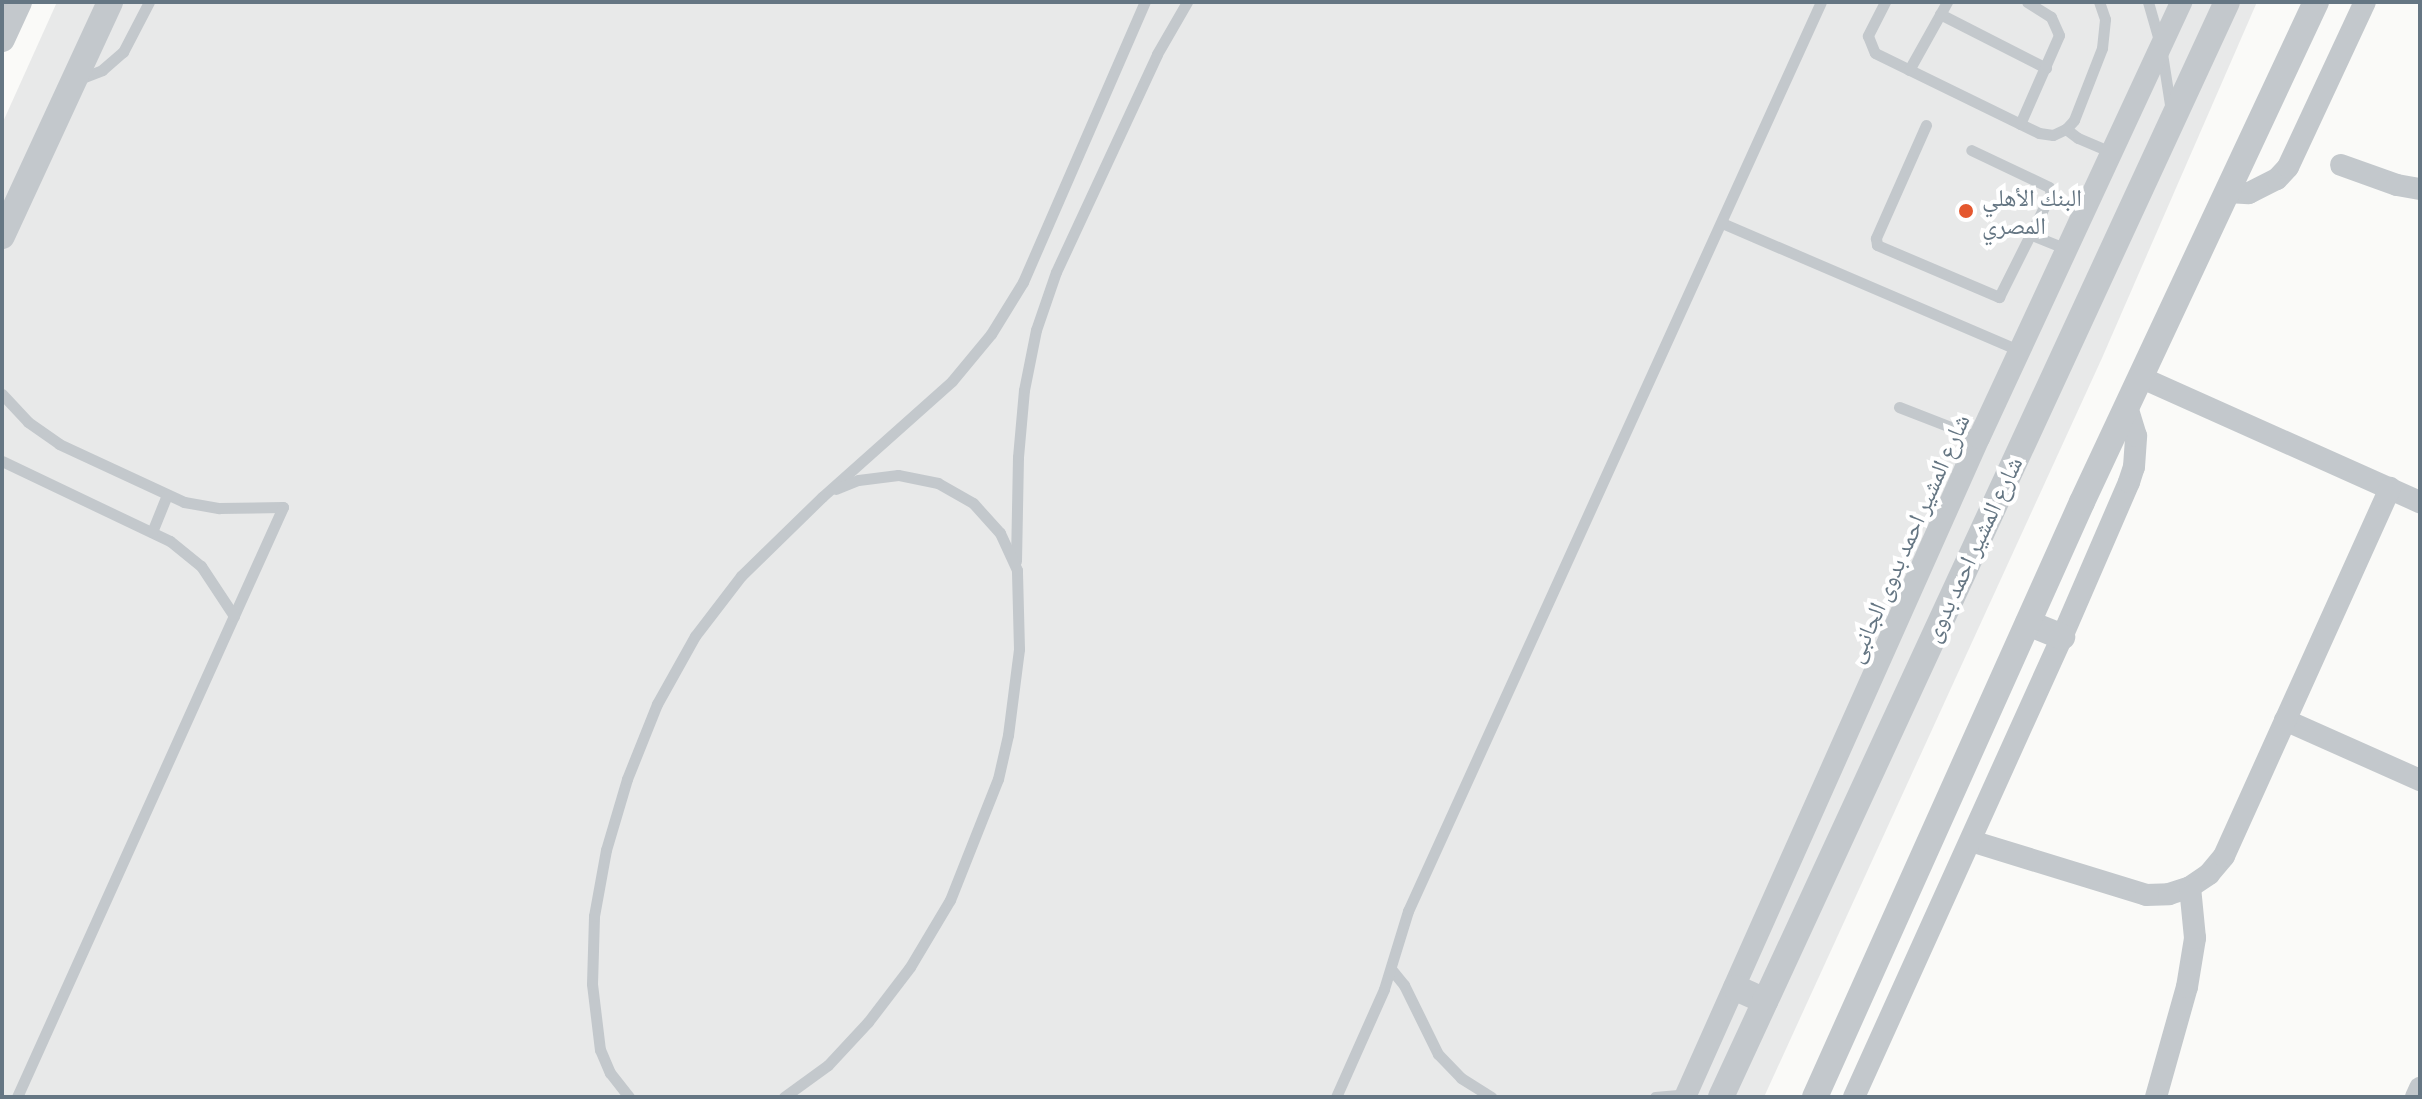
<!DOCTYPE html>
<meta charset="utf-8">
<style>
body{margin:0}
#map{position:relative;width:2422px;height:1099px;overflow:hidden;background:#fafaf8;font-family:Barlow,"Noto Naskh Arabic",sans-serif}
div>[style]{position:absolute}
.built>*{inset:0;background:#e8e9e9}
.service>*{height:11px;margin:-5.5px;padding:0 5.5px;transform-origin:5.5px;border-radius:5.5px;background:#c3c8cc}
.minor>*{height:22px;margin:-11px;padding:0 11px;transform-origin:11px;border-radius:11px;background:#c3c8cc}
.tertiary>*{height:26px;margin:-13px;padding:0 13px;transform-origin:13px;border-radius:13px;background:#c3c8cc}
.dots>*{width:22px;height:22px;translate:-50% -50%;box-sizing:border-box;border:4px solid #fff;border-radius:50%}
span{translate:-50% -50%;white-space:nowrap;text-align:center;line-height:1.15;-webkit-text-stroke:8px #fff;paint-order:stroke}
.poi-label{font-size:24px;color:#657683}
.left{translate:0 -50%;text-align:left}
.street-label{font-size:24px;color:#657683}
.frame{position:absolute;inset:0;border:4px solid #657683;pointer-events:none}
</style>
<div id="map">
<div class="built">
<div style="clip-path:polygon(57px 2px,2257px 2px,2102px 358px,1764px 1097px,2px 1097px,2px 124px)"></div>
</div>
<div class="service">
<div style="left:1885px;top:2px;width:38px;rotate:117deg"></div>
<div style="left:1868px;top:36px;width:18px;rotate:68deg"></div>
<div style="left:1875px;top:53px;width:182px;rotate:26deg"></div>
<div style="left:2039px;top:133px;width:14px;rotate:8deg"></div>
<div style="left:2053px;top:135px;width:14px;rotate:-25deg"></div>
<div style="left:2066px;top:129px;width:12px;rotate:-48deg"></div>
<div style="left:2074px;top:120px;width:77px;rotate:-68.7deg"></div>
<div style="left:2102px;top:48px;width:29px;rotate:-84deg"></div>
<div style="left:2105px;top:19px;width:18px;rotate:-109deg"></div>
<div style="left:2148px;top:2px;width:47px;rotate:73.9deg"></div>
<div style="left:2161px;top:47px;width:65px;rotate:81.1deg"></div>
<div style="left:1940px;top:14px;width:119px;rotate:27deg"></div>
<div style="left:1909px;top:70px;width:78px;rotate:-60.8deg"></div>
<div style="left:79px;top:79px;width:25px;rotate:-21deg"></div>
<div style="left:102px;top:70px;width:28px;rotate:-41deg"></div>
<div style="left:123px;top:52px;width:56px;rotate:-62.5deg"></div>
<div style="left:2020px;top:124px;width:97px;rotate:-66.3deg"></div>
<div style="left:2059px;top:35px;width:20px;rotate:-114deg"></div>
<div style="left:2051px;top:17px;width:28px;rotate:-148deg"></div>
<div style="left:1926px;top:125px;width:124px;rotate:113.9deg"></div>
<div style="left:1876px;top:238px;width:7px;rotate:82deg"></div>
<div style="left:1877px;top:245px;width:133px;rotate:23.1deg"></div>
<div style="left:1999px;top:297px;width:116px;rotate:-63.4deg"></div>
<div style="left:2051px;top:193px;width:6px;rotate:-108deg"></div>
<div style="left:2049px;top:187px;width:86px;rotate:-154.6deg"></div>
<div style="left:2066px;top:129px;width:15px;rotate:37deg"></div>
<div style="left:2078px;top:138px;width:39px;rotate:23deg"></div>
<div style="left:1722px;top:223px;width:323px;rotate:23.2deg"></div>
<div style="left:2032px;top:235px;width:37px;rotate:22deg"></div>
<div style="left:2px;top:394px;width:38px;rotate:47deg"></div>
<div style="left:28px;top:422px;width:38px;rotate:35deg"></div>
<div style="left:59px;top:444px;width:138px;rotate:24.9deg"></div>
<div style="left:184px;top:502px;width:36px;rotate:10deg"></div>
<div style="left:219px;top:508px;width:64px;rotate:-0.9deg"></div>
<div style="left:283px;top:507px;width:647px;rotate:114.27deg"></div>
<div style="left:1899px;top:407px;width:86px;rotate:21.2deg"></div>
<div style="left:2px;top:461px;width:186px;rotate:25.5deg"></div>
<div style="left:170px;top:541px;width:40px;rotate:39deg"></div>
<div style="left:201px;top:566px;width:60px;rotate:56.6deg"></div>
<div style="left:152px;top:532px;width:40px;rotate:-68deg"></div>
<div style="left:1016px;top:561px;width:104px;rotate:-88.9deg"></div>
<div style="left:1018px;top:457px;width:67px;rotate:-84.9deg"></div>
<div style="left:1024px;top:390px;width:61px;rotate:-78.7deg"></div>
<div style="left:1036px;top:330px;width:61px;rotate:-71deg"></div>
<div style="left:1056px;top:272px;width:240px;rotate:-65.1deg"></div>
<div style="left:1157px;top:54px;width:60px;rotate:-60deg"></div>
<div style="left:1391px;top:969px;width:21px;rotate:51deg"></div>
<div style="left:1404px;top:985px;width:77px;rotate:63.8deg"></div>
<div style="left:1438px;top:1054px;width:33px;rotate:46deg"></div>
<div style="left:1461px;top:1078px;width:36px;rotate:32deg"></div>
<div style="left:629px;top:1097px;width:31px;rotate:-128deg"></div>
<div style="left:610px;top:1073px;width:25px;rotate:-113deg"></div>
<div style="left:600px;top:1050px;width:66px;rotate:-96.9deg"></div>
<div style="left:592px;top:984px;width:68px;rotate:-88.3deg"></div>
<div style="left:594px;top:916px;width:67px;rotate:-79.7deg"></div>
<div style="left:606px;top:850px;width:74px;rotate:-73.5deg"></div>
<div style="left:627px;top:779px;width:81px;rotate:-68.2deg"></div>
<div style="left:657px;top:704px;width:78px;rotate:-60.8deg"></div>
<div style="left:695px;top:636px;width:76px;rotate:-52.5deg"></div>
<div style="left:741px;top:576px;width:113px;rotate:-44.3deg"></div>
<div style="left:822px;top:497px;width:174px;rotate:-41.7deg"></div>
<div style="left:952px;top:381px;width:61px;rotate:-50.3deg"></div>
<div style="left:991px;top:334px;width:61px;rotate:-58.4deg"></div>
<div style="left:1023px;top:282px;width:305px;rotate:-66.5deg"></div>
<div style="left:784px;top:1097px;width:54px;rotate:-36deg"></div>
<div style="left:828px;top:1065px;width:59px;rotate:-47.1deg"></div>
<div style="left:868px;top:1022px;width:69px;rotate:-52.6deg"></div>
<div style="left:910px;top:967px;width:78px;rotate:-59.2deg"></div>
<div style="left:950px;top:900px;width:130px;rotate:-68.4deg"></div>
<div style="left:998px;top:779px;width:45px;rotate:-77.2deg"></div>
<div style="left:1008px;top:735px;width:87px;rotate:-82.7deg"></div>
<div style="left:1019px;top:649px;width:79px;rotate:-91.5deg"></div>
<div style="left:1017px;top:570px;width:41px;rotate:-114.7deg"></div>
<div style="left:1000px;top:533px;width:40px;rotate:-132deg"></div>
<div style="left:973px;top:503px;width:40px;rotate:-150.3deg"></div>
<div style="left:938px;top:483px;width:41px;rotate:-168.7deg"></div>
<div style="left:898px;top:475px;width:40px;rotate:172.9deg"></div>
<div style="left:858px;top:480px;width:24px;rotate:158deg"></div>
<div style="left:1336px;top:1097px;width:118px;rotate:-66deg"></div>
<div style="left:1384px;top:989px;width:82px;rotate:-72.9deg"></div>
<div style="left:1408px;top:911px;width:998px;rotate:-65.57deg"></div>
<div style="left:1655px;top:1097px;width:32px;rotate:-5deg"></div>
</div>
<div class="minor">
<div style="left:2341px;top:165px;width:59px;rotate:19.7deg"></div>
<div style="left:2397px;top:185px;width:23px;rotate:10deg"></div>
<div style="left:2227px;top:192px;width:22px;rotate:3deg"></div>
<div style="left:2249px;top:193px;width:31px;rotate:-27deg"></div>
<div style="left:2277px;top:179px;width:16px;rotate:-47deg"></div>
<div style="left:2288px;top:167px;width:182px;rotate:-65deg"></div>
<div style="left:2140px;top:377px;width:307px;rotate:24.1deg"></div>
<div style="left:2285px;top:720px;width:148px;rotate:24deg"></div>
<div style="left:1971px;top:841px;width:183px;rotate:17.1deg"></div>
<div style="left:2146px;top:895px;width:23px;rotate:-2deg"></div>
<div style="left:2169px;top:894px;width:22px;rotate:-18deg"></div>
<div style="left:2190px;top:887px;width:23px;rotate:-34deg"></div>
<div style="left:2209px;top:874px;width:23px;rotate:-50deg"></div>
<div style="left:2224px;top:856px;width:404px;rotate:-65.7deg"></div>
<div style="left:1685px;top:1097px;width:722px;rotate:-65.96deg"></div>
<div style="left:1979px;top:438px;width:481px;rotate:-65.1deg"></div>
<div style="left:1854px;top:1097px;width:505px;rotate:-65.67deg"></div>
<div style="left:2062px;top:637px;width:169px;rotate:-66.6deg"></div>
<div style="left:2129px;top:482px;width:16px;rotate:-72deg"></div>
<div style="left:2134px;top:467px;width:31px;rotate:-86deg"></div>
<div style="left:2136px;top:436px;width:31px;rotate:-107deg"></div>
<div style="left:2156px;top:1097px;width:114px;rotate:-74.3deg"></div>
<div style="left:2187px;top:987px;width:50px;rotate:-80.7deg"></div>
<div style="left:2195px;top:938px;width:51px;rotate:-95.6deg"></div>
<div style="left:2416px;top:1097px;width:10px;rotate:-66deg"></div>
</div>
<div class="tertiary">
<div style="left:2px;top:39px;width:41px;rotate:-65.3deg"></div>
<div style="left:2px;top:236px;width:258px;rotate:-65.2deg"></div>
<div style="left:2028px;top:623px;width:37px;rotate:22deg"></div>
<div style="left:1736px;top:988px;width:32px;rotate:24deg"></div>
<div style="left:1721px;top:1097px;width:1206px;rotate:-65.2deg"></div>
<div style="left:1815px;top:1097px;width:652px;rotate:-65.83deg"></div>
<div style="left:2082px;top:502px;width:552px;rotate:-64.92deg"></div>
</div>
<div class="dots">
<div style="left:1966px;top:211px;background:#e4572e"></div>
</div>
<div class="poi-label">
<span class="left" style="left:1982px;top:211px">البنك الأهلي<br>المصري</span>
</div>
<div class="street-label">
<span style="left:1907px;top:538px;rotate:-66deg">شارع المشير احمد بدوى الجانبى</span>
<span style="left:1972px;top:549px;rotate:-65deg">شارع المشير احمد بدوى</span>
</div>
<div class="frame"></div>
</div>
